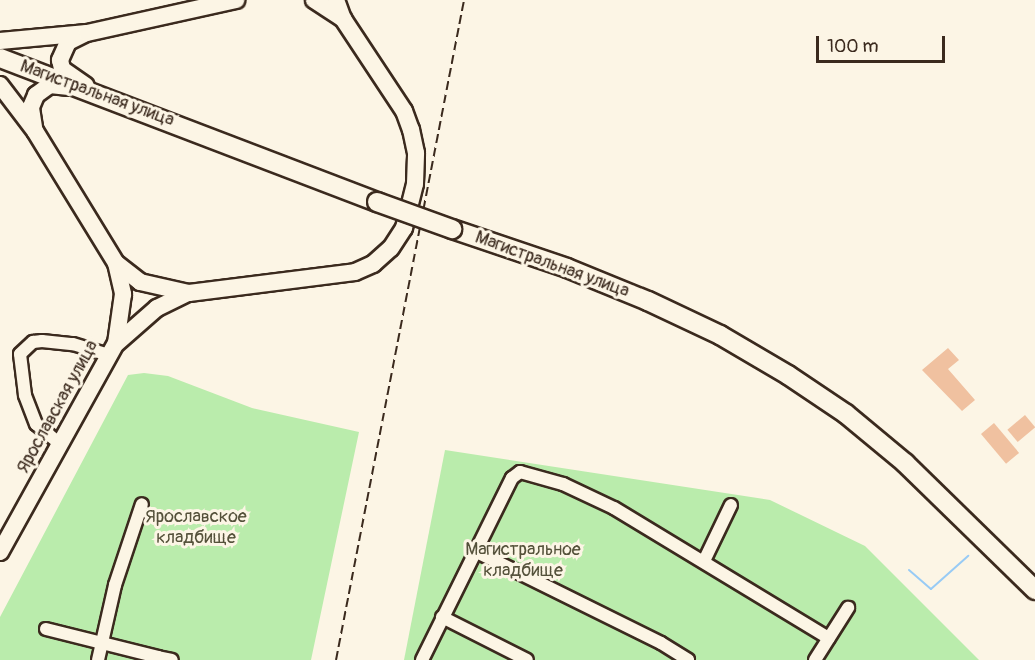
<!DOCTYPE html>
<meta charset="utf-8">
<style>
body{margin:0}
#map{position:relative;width:1035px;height:660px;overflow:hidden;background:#fcf5e5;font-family:Pangolin,sans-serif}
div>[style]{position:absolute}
.green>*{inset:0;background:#baecac}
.stream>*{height:2px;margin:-1px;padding:0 1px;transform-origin:1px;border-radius:1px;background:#98cbf5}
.building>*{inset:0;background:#f0c1a0;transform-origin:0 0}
.roads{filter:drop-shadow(2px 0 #3b2a1e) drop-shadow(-2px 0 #3b2a1e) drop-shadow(0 2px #3b2a1e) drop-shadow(0 -2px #3b2a1e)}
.minor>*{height:12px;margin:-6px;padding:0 6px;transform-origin:6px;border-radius:6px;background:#fcf5e5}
.major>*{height:16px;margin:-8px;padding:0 8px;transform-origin:8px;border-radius:8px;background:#fcf5e5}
.highway>*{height:18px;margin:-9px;padding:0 9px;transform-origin:9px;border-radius:9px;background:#fcf5e5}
.rail>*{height:2px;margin-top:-1px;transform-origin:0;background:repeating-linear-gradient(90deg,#3b2a1e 0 9px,transparent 0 13.5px)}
.bridges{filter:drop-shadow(2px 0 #3b2a1e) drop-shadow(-2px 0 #3b2a1e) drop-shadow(0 2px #3b2a1e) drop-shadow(0 -2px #3b2a1e)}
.highway-bridge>*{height:18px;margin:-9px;padding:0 9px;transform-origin:9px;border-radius:9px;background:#fcf5e5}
span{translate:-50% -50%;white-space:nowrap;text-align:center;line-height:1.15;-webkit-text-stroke:6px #fcf5e5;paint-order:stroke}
.street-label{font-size:18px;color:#3b2a1e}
.park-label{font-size:18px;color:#54513a}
.scale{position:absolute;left:816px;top:36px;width:129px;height:27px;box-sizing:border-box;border:3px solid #3b2a1e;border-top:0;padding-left:8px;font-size:18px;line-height:21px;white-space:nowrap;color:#3b2a1e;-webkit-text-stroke:4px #fcf5e5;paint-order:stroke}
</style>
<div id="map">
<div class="green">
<div style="clip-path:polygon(144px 373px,168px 376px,252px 408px,359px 432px,311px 660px,0 660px,0 617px,128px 375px)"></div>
<div style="clip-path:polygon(445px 450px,770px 500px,865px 546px,979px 660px,404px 660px)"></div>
</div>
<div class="stream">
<div style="left:909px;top:570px;width:29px;rotate:41deg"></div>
<div style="left:931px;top:589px;width:50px;rotate:-41.7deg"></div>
</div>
<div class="building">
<div style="clip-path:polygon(948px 348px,959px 360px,948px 369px,975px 400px,962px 411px,922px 370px)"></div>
<div style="left:1025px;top:415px;width:16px;height:23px;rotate:50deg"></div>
<div style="left:994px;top:423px;width:39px;height:17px;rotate:50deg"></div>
</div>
<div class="roads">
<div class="minor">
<div style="left:60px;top:444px;width:31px;rotate:-140deg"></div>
<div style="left:36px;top:424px;width:31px;rotate:-111deg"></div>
<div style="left:25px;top:395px;width:41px;rotate:-97deg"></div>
<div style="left:20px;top:354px;width:18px;rotate:-43deg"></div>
<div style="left:33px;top:342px;width:9px;rotate:-6deg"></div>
<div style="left:42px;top:341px;width:31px;rotate:6deg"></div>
<div style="left:73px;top:344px;width:39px;rotate:17deg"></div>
<div style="left:477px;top:552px;width:205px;rotate:26.3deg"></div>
<div style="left:661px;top:643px;width:32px;rotate:32deg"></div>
<div style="left:704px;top:561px;width:62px;rotate:-64.3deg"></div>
<div style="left:442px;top:617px;width:95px;rotate:26.8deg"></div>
<div style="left:46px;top:629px;width:115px;rotate:14deg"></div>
<div style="left:158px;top:657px;width:3px;rotate:90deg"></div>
<div style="left:158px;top:657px;width:14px;rotate:12deg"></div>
<div style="left:98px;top:660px;width:77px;rotate:-77.2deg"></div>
<div style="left:115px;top:585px;width:85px;rotate:-71.6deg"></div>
<div style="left:422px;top:660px;width:203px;rotate:-63.7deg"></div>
<div style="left:512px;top:478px;width:10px;rotate:-37deg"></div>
<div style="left:520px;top:472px;width:45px;rotate:15.6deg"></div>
<div style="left:563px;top:484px;width:56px;rotate:25.2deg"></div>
<div style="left:614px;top:508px;width:251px;rotate:31.2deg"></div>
<div style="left:815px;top:660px;width:62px;rotate:-57.6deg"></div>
</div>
<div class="major">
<div style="left:314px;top:0;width:35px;rotate:33deg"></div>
<div style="left:84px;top:34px;width:18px;rotate:153deg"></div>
<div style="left:68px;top:42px;width:20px;rotate:114deg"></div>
<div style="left:60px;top:60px;width:9px;rotate:77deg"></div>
<div style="left:62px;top:69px;width:29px;rotate:35deg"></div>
<div style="left:0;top:41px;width:87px;rotate:-5.3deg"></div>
<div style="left:87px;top:33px;width:153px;rotate:-12.5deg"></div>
<div style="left:0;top:85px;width:58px;rotate:52.7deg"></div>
<div style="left:35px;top:131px;width:155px;rotate:58.5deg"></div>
<div style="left:116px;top:263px;width:32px;rotate:77deg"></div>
<div style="left:123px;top:294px;width:49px;rotate:98.1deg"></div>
<div style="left:116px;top:343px;width:239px;rotate:119deg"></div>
<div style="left:34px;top:127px;width:20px;rotate:-99deg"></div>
<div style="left:31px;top:107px;width:13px;rotate:-67deg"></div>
<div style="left:36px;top:95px;width:17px;rotate:-36deg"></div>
<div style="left:50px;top:85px;width:19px;rotate:6deg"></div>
<div style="left:116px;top:263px;width:31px;rotate:38deg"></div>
<div style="left:140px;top:282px;width:50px;rotate:12.7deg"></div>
<div style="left:189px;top:293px;width:167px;rotate:-7.2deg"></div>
<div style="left:355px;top:272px;width:20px;rotate:-24deg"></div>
<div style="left:373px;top:264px;width:24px;rotate:-42deg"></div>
<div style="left:391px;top:248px;width:24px;rotate:-57deg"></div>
<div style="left:404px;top:228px;width:45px;rotate:-76deg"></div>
<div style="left:415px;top:184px;width:31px;rotate:-88deg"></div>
<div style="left:416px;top:153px;width:24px;rotate:-102deg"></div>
<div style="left:411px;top:130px;width:20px;rotate:-110deg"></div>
<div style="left:404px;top:111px;width:110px;rotate:-123.5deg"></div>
<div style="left:343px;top:19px;width:20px;rotate:-110deg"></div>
<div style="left:117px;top:343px;width:53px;rotate:-41.2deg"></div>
<div style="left:157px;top:308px;width:34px;rotate:-26deg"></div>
</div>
<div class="highway">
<div style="left:0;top:58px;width:404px;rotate:20.9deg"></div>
<div style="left:452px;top:229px;width:121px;rotate:18.7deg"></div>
<div style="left:567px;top:268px;width:87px;rotate:22.2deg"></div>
<div style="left:648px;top:301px;width:80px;rotate:25.3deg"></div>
<div style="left:720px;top:335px;width:79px;rotate:30.5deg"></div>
<div style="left:788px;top:375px;width:70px;rotate:33.9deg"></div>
<div style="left:846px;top:414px;width:77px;rotate:39.7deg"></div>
<div style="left:905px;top:463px;width:182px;rotate:44.3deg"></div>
</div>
</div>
<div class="rail">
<div style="left:336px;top:660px;width:672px;rotate:-79.02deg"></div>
</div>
<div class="bridges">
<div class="highway-bridge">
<div style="left:377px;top:202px;width:80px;rotate:19.8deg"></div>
</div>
</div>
<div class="street-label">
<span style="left:97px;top:94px;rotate:20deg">Магистральная улица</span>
<span style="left:552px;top:265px;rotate:20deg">Магистральная улица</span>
<span style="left:58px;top:407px;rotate:-61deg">Ярославская улица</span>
</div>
<div class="park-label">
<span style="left:196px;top:528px">Ярославское<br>кладбище</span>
<span style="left:523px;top:561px">Магистральное<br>кладбище</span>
</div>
<div class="scale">100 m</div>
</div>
